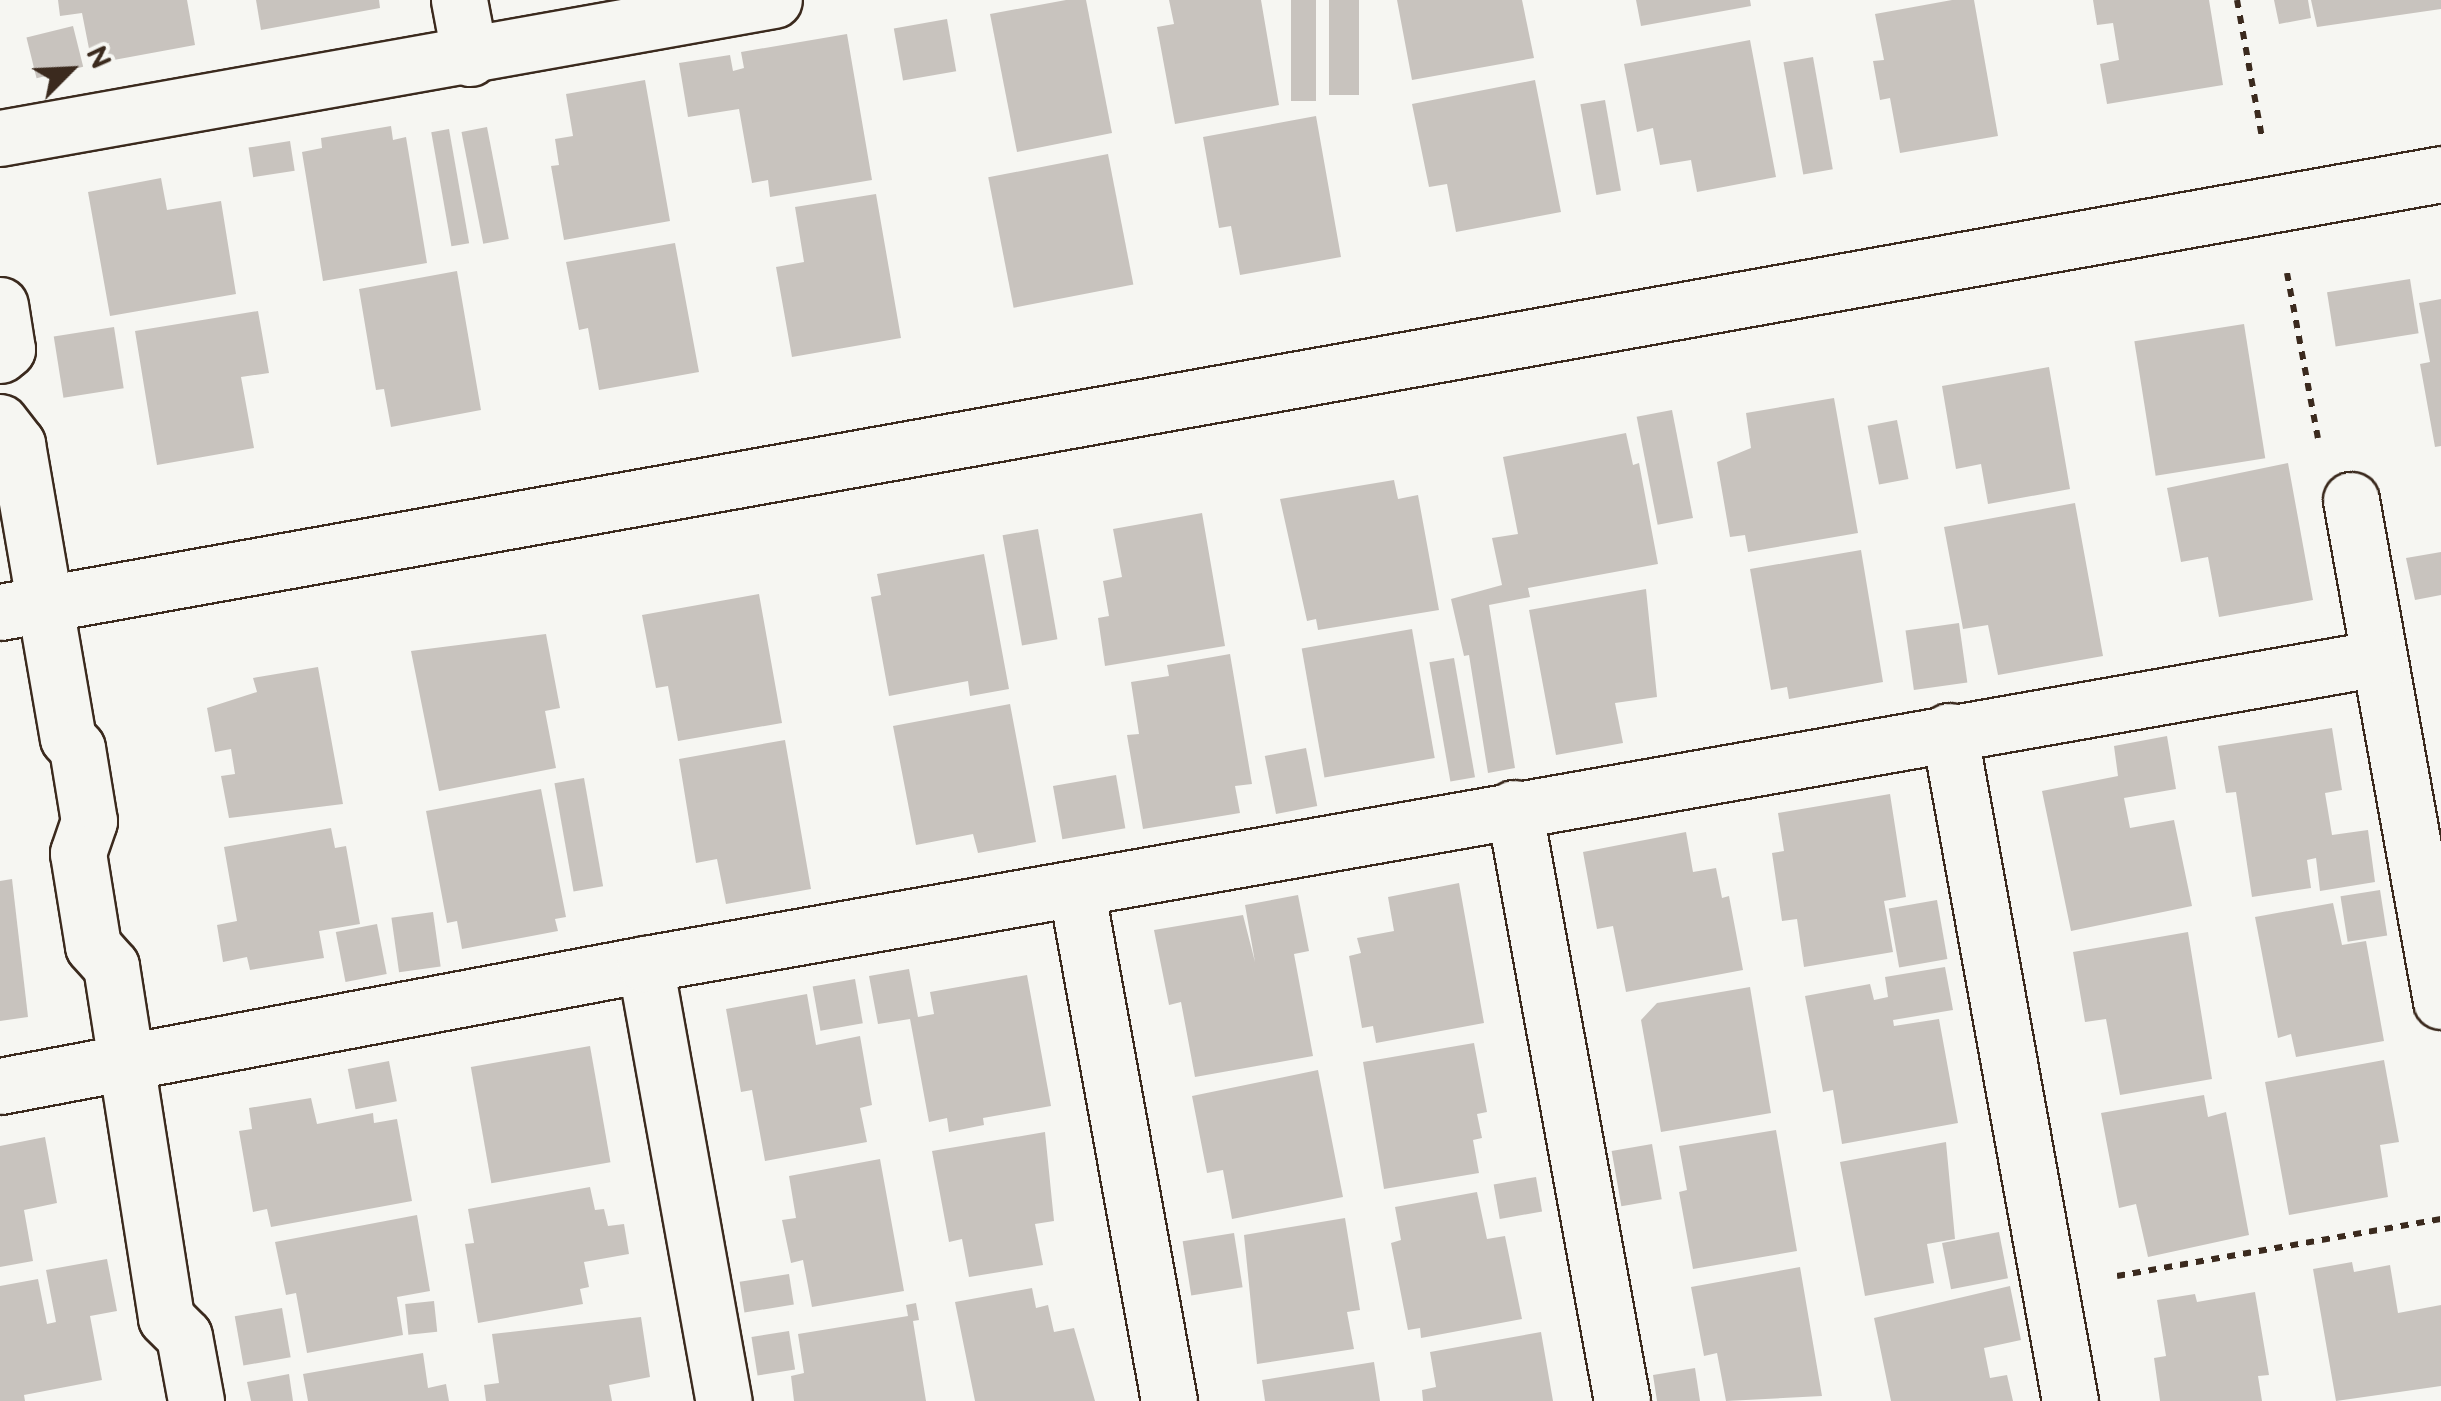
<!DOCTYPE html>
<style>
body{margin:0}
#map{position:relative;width:2441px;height:1401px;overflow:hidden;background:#f6f6f2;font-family:"Balsamiq Sans",sans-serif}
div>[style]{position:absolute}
.building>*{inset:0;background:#c8c3be;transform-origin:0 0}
.path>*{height:6px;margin-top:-3px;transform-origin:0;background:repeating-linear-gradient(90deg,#3b2a1e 0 8px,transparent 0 16px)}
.roads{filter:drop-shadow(2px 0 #3b2a1e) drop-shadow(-2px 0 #3b2a1e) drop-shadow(0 2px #3b2a1e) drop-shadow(0 -2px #3b2a1e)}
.minor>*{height:55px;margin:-27.5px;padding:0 27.5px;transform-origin:27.5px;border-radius:27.5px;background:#f6f6f2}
span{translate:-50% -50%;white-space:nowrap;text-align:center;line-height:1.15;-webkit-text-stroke:9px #f6f6f2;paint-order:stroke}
.north{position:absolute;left:20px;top:20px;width:100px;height:100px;-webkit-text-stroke:8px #f6f6f2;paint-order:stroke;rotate:66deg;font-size:28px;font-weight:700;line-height:40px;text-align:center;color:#3b2a1e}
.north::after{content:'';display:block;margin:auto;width:35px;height:45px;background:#3b2a1e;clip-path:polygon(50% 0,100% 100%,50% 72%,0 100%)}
</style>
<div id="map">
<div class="building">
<div style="clip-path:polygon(58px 0,187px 0,195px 45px,92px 64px,82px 13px,60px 16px)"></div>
<div style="clip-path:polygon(256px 0,379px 0,380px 8px,261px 30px)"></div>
<div style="clip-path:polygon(1066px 0,1086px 0,1112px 133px,1017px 152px,990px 14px)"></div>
<div style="clip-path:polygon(1169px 0,1261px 0,1279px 105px,1175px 124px,1157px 27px,1174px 24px)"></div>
<div style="left:1291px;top:0;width:25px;height:101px"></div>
<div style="left:1329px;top:0;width:30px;height:95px"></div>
<div style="clip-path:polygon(1397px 0,1522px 0,1534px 58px,1412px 80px)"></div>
<div style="clip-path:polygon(1636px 0,1750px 0,1751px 6px,1641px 26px)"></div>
<div style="clip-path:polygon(1952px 0,1974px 0,1998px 136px,1900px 153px,1890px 98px,1880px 100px,1873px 61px,1884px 60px,1875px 14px)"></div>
<div style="clip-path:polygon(2093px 0,2209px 0,2223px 85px,2107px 104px,2100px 64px,2119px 60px,2113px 23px,2097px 25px)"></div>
<div style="clip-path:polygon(2274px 0,2308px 0,2311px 18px,2279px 24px)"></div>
<div style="clip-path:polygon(2311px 0,2441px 0,2441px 9px,2317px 27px)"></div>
<div style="left:947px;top:19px;width:53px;height:54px;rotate:80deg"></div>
<div style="left:73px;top:26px;width:42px;height:48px;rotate:76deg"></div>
<div style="clip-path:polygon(847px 34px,872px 180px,770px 197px,768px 180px,752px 183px,739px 109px,688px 117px,679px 63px,730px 55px,733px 71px,744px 68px,741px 52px)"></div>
<div style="clip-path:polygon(1750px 40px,1776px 177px,1697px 192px,1691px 160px,1660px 165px,1653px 128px,1637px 132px,1624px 64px)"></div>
<div style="left:1813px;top:57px;width:114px;height:30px;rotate:80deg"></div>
<div style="clip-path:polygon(645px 80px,670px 221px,564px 240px,551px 166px,559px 165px,555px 139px,573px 136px,566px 94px)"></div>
<div style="clip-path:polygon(1535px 80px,1561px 212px,1456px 232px,1447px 184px,1429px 187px,1412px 104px)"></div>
<div style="left:1605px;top:100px;width:92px;height:25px;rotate:80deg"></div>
<div style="clip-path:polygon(1316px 116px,1341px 257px,1240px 275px,1231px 226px,1219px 228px,1203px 137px)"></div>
<div style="clip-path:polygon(391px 126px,393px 140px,406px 137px,427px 263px,323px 281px,302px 152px,322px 148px,321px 138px)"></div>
<div style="left:487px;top:127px;width:114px;height:26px;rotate:79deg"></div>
<div style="left:449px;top:129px;width:116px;height:18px;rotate:80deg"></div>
<div style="left:290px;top:141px;width:30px;height:42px;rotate:81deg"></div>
<div style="left:1108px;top:154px;width:133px;height:122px;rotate:79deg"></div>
<div style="clip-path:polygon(161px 178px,167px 210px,221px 201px,236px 294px,110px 316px,88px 192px)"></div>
<div style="clip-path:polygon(876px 194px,901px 338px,792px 357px,776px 267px,804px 262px,795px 207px)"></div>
<div style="clip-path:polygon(675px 243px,699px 372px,599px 390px,588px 328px,579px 330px,566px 262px)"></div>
<div style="clip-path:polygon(457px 271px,481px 410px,391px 427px,384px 389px,376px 390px,359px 289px)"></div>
<div style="left:2410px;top:279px;width:55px;height:84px;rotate:81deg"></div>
<div style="clip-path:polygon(2441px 299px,2441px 446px,2435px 447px,2420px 364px,2430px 362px,2419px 303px)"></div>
<div style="clip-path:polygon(258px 311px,269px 373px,241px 377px,254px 448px,157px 465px,135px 331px)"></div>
<div style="left:2244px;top:324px;width:136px;height:111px;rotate:81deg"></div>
<div style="left:114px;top:327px;width:62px;height:61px;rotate:81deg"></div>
<div style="clip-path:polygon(2049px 367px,2070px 489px,1988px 504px,1981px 464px,1956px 469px,1942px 386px)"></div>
<div style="clip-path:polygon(1834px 398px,1858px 533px,1748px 552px,1745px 535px,1730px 537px,1717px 462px,1751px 448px,1746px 413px)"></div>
<div style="left:1672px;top:410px;width:110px;height:36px;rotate:79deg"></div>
<div style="left:1897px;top:420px;width:60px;height:30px;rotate:79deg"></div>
<div style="clip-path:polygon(1626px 433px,1633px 465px,1639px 463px,1658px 564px,1528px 588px,1530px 597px,1489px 605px,1515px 768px,1488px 773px,1469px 655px,1464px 656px,1451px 599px,1502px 585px,1492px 538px,1518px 534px,1503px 457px)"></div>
<div style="clip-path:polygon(2288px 463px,2313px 600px,2219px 617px,2208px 557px,2181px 562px,2167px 488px)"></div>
<div style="clip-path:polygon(1394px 480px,1398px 499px,1418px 495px,1439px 610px,1318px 630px,1316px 619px,1307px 621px,1280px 499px)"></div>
<div style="clip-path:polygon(2075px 503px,2103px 656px,1998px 675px,1988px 625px,1963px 629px,1944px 527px)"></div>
<div style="clip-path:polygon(1202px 513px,1225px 646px,1105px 666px,1098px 618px,1109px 616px,1103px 581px,1122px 577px,1113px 529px)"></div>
<div style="left:1038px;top:529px;width:112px;height:36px;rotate:80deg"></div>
<div style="clip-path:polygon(1861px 550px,1883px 682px,1789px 699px,1787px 687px,1771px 690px,1750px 569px)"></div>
<div style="clip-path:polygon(2441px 552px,2441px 595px,2415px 600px,2406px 558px)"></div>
<div style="clip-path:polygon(984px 554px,1009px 689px,970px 696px,968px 681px,889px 696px,871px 597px,881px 595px,877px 574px)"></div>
<div style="clip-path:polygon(1646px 589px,1657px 697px,1615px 703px,1623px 743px,1556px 755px,1529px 610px)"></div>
<div style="clip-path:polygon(759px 594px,782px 723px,678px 741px,668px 686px,656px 688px,642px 615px)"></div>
<div style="left:1959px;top:623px;width:60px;height:54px;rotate:82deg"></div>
<div style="left:1412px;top:629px;width:131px;height:112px;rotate:80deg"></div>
<div style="clip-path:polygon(546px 634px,560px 708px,545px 711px,556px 768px,439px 791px,411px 651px)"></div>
<div style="clip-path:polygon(1230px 654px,1252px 784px,1235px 786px,1240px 813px,1143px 829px,1127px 735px,1139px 734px,1131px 682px,1169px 676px,1167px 665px)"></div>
<div style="left:1454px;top:658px;width:121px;height:25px;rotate:80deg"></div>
<div style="clip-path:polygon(318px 667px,343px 804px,229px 818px,221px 776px,235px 774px,231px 749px,215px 752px,207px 708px,257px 692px,253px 678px)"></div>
<div style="clip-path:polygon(1010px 704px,1036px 842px,978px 853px,973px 834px,916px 845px,893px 726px)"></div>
<div style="clip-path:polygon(2332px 728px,2342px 790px,2325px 793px,2332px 835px,2368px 830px,2375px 882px,2320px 891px,2316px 858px,2307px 860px,2311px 888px,2252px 897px,2236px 792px,2226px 793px,2218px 746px)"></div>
<div style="clip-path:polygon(2167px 736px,2176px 789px,2124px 798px,2130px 828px,2174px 820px,2192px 906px,2071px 931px,2042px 791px,2118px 776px,2114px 746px)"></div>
<div style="clip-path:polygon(785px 740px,811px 889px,726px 904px,717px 859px,696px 863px,679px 759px)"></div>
<div style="left:1306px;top:748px;width:59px;height:42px;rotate:79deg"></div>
<div style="left:1116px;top:775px;width:54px;height:64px;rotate:80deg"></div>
<div style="left:584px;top:778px;width:110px;height:30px;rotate:80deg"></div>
<div style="clip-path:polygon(541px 789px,566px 917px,555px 919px,558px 931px,462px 949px,457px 921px,447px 923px,426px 811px)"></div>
<div style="clip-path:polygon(1890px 794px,1906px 897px,1884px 901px,1893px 952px,1804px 967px,1797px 919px,1782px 921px,1772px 853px,1784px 851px,1778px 813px)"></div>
<div style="clip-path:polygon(331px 828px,335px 848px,346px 846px,360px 924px,319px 931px,324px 958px,250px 970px,247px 957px,223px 962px,217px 925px,237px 921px,224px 847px)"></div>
<div style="clip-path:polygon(1686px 832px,1693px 872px,1716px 868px,1722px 898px,1729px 896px,1743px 970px,1626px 992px,1613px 926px,1597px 929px,1583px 852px)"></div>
<div style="clip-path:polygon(12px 879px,28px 1017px,0 1021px,0 881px)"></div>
<div style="clip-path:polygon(1459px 883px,1484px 1023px,1376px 1043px,1373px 1026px,1362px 1028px,1349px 956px,1361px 953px,1357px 938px,1394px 931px,1388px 897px)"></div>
<div style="left:2380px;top:890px;width:46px;height:40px;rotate:81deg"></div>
<div style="clip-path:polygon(1298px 895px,1309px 951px,1294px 954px,1313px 1056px,1195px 1077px,1181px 1002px,1169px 1005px,1154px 930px,1243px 915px,1255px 962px,1245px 905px)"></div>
<div style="left:1937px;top:900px;width:60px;height:49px;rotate:80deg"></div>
<div style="clip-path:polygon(2333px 903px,2342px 945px,2366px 941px,2384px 1041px,2296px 1057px,2291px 1034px,2278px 1038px,2255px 917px)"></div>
<div style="left:433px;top:912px;width:55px;height:42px;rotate:82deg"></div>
<div style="left:377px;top:924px;width:51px;height:42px;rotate:79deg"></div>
<div style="clip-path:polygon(2188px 932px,2212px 1079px,2120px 1095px,2106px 1019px,2085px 1022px,2073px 952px)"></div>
<div style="clip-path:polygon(1945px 967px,1953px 1010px,1893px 1020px,1894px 1026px,1939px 1019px,1958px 1123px,1842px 1144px,1833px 1090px,1823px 1092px,1805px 996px,1870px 984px,1874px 1000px,1888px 997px,1885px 977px)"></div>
<div style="clip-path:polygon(909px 969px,918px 1017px,934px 1014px,930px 992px,1027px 975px,1051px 1106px,983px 1118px,984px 1125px,949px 1132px,947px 1118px,929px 1122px,910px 1019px,878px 1024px,869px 976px)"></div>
<div style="left:855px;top:979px;width:45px;height:43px;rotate:80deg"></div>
<div style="clip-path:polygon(1750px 987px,1771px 1113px,1661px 1132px,1641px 1020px,1657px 1003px)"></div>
<div style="clip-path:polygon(807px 994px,816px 1045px,860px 1036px,872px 1105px,860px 1108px,867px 1142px,765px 1161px,752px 1090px,741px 1092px,726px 1009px)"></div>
<div style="clip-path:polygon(1474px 1043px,1487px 1112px,1477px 1114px,1482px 1138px,1473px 1140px,1479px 1173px,1384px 1189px,1363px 1062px)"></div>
<div style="left:590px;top:1046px;width:118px;height:121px;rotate:80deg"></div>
<div style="clip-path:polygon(2384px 1060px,2399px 1142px,2380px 1145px,2388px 1197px,2289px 1215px,2265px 1082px)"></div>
<div style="left:389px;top:1061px;width:41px;height:42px;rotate:79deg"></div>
<div style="clip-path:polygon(1318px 1070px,1343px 1197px,1232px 1219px,1223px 1170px,1207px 1173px,1192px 1096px)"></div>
<div style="clip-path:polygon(2204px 1095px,2208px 1117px,2226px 1112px,2249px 1235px,2148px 1257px,2136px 1204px,2119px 1208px,2101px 1113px)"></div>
<div style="clip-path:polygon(311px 1098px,317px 1124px,373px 1113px,374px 1123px,397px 1119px,412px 1201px,271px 1227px,267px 1209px,253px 1212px,239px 1131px,252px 1129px,249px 1108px)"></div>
<div style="clip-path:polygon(1776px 1130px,1797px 1251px,1693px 1269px,1679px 1192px,1687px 1190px,1679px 1146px)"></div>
<div style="clip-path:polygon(1045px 1132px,1054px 1221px,1035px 1224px,1043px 1265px,969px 1277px,962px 1239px,949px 1242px,932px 1151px)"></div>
<div style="clip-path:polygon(45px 1137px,57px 1203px,24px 1210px,33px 1261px,0 1267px,0 1146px)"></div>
<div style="clip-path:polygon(1946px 1142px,1955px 1239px,1927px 1244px,1934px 1283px,1865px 1296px,1840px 1162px)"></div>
<div style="left:1652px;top:1144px;width:56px;height:41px;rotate:80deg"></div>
<div style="clip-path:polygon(880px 1159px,904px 1291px,812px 1307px,803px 1260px,791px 1263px,782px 1220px,796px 1218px,789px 1176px)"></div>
<div style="left:1536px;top:1177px;width:35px;height:43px;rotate:80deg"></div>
<div style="clip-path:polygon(590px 1187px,595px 1210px,604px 1209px,608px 1226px,624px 1224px,629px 1254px,584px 1262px,589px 1287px,580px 1289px,583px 1304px,478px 1323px,465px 1244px,474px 1243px,468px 1209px)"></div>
<div style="clip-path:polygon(1477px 1192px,1487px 1239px,1505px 1236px,1522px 1319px,1421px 1338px,1420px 1328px,1408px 1330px,1391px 1243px,1401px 1240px,1395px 1207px)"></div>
<div style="clip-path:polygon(417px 1215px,430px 1291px,397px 1297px,403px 1335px,307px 1353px,296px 1293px,286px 1295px,275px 1242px)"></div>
<div style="clip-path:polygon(1345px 1218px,1360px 1310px,1347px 1312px,1354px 1349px,1257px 1364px,1244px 1235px)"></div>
<div style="left:1999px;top:1232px;width:47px;height:58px;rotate:79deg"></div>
<div style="left:1234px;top:1233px;width:55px;height:52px;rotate:81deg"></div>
<div style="clip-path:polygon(107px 1259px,117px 1311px,90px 1316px,102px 1380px,24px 1395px,25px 1401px,0 1401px,0 1286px,38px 1279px,47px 1324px,56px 1322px,46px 1270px)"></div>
<div style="clip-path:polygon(2352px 1262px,2354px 1272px,2390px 1265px,2398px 1313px,2441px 1305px,2441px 1386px,2336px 1401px,2313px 1269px)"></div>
<div style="clip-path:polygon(1800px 1267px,1822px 1396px,1726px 1401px,1717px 1353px,1704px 1356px,1691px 1287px)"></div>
<div style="left:789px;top:1274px;width:31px;height:50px;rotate:81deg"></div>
<div style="clip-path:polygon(2010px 1286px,2021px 1340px,1984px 1348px,1990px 1378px,2007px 1375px,2013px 1401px,1891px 1401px,1874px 1318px)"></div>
<div style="clip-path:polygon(1032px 1288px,1036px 1308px,1048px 1305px,1054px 1332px,1074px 1328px,1095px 1401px,975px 1401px,955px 1302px)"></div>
<div style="clip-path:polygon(2255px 1292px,2269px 1375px,2258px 1376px,2262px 1401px,2160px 1401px,2154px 1358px,2166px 1356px,2157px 1300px,2195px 1294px,2197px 1302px)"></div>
<div style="left:434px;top:1301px;width:31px;height:29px;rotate:84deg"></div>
<div style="clip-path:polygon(916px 1303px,919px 1320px,913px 1321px,926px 1401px,794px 1401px,791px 1376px,804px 1373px,798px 1334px,908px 1316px,906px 1305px)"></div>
<div style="left:282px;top:1308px;width:50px;height:48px;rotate:80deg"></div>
<div style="clip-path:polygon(641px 1317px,650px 1377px,609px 1385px,612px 1401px,486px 1401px,484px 1385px,499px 1383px,492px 1334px)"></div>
<div style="left:789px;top:1331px;width:39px;height:38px;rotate:81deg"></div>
<div style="clip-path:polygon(1541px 1332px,1553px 1401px,1423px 1401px,1422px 1390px,1436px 1387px,1430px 1352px)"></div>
<div style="clip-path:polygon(423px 1353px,428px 1388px,446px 1384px,449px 1401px,308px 1401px,303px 1374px)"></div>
<div style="clip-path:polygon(1374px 1362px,1380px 1401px,1265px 1401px,1262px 1380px)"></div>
<div style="clip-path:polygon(1695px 1368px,1700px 1401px,1657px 1401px,1653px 1375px)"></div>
<div style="clip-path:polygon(289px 1374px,293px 1401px,251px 1401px,247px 1382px)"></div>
</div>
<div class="path">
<div style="left:2237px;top:0;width:140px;rotate:79.7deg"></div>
<div style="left:2287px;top:273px;width:168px;rotate:79.4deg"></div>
<div style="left:2117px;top:1276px;width:329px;rotate:-10deg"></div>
</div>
<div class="roads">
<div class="minor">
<div style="left:459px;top:0;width:59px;rotate:79.3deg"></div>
<div style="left:0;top:138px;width:786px;rotate:-10.11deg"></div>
<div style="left:0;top:305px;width:45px;rotate:81deg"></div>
<div style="left:7px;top:349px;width:9px;rotate:139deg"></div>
<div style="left:0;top:422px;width:28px;rotate:52deg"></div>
<div style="left:17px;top:444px;width:298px;rotate:80.2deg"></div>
<div style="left:68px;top:738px;width:13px;rotate:48deg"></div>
<div style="left:77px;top:748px;width:74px;rotate:80.7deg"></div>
<div style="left:89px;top:821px;width:34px;rotate:109deg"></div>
<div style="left:78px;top:853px;width:94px;rotate:80.8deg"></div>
<div style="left:93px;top:946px;width:27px;rotate:48deg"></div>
<div style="left:111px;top:966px;width:356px;rotate:81.1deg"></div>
<div style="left:166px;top:1318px;width:25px;rotate:45deg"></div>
<div style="left:184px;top:1336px;width:66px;rotate:79.5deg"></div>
<div style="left:2351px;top:500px;width:509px;rotate:79.82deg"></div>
<div style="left:0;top:612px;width:2480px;rotate:-10.17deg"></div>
<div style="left:1949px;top:731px;width:681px;rotate:79.76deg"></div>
<div style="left:1514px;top:808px;width:603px;rotate:79.68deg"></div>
<div style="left:1076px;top:888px;width:521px;rotate:79.72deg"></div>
<div style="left:645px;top:964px;width:444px;rotate:79.8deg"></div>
<div style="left:0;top:1086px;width:656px;rotate:-10.71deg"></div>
<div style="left:645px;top:964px;width:1760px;rotate:-10.01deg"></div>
</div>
</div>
<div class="north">N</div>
</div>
